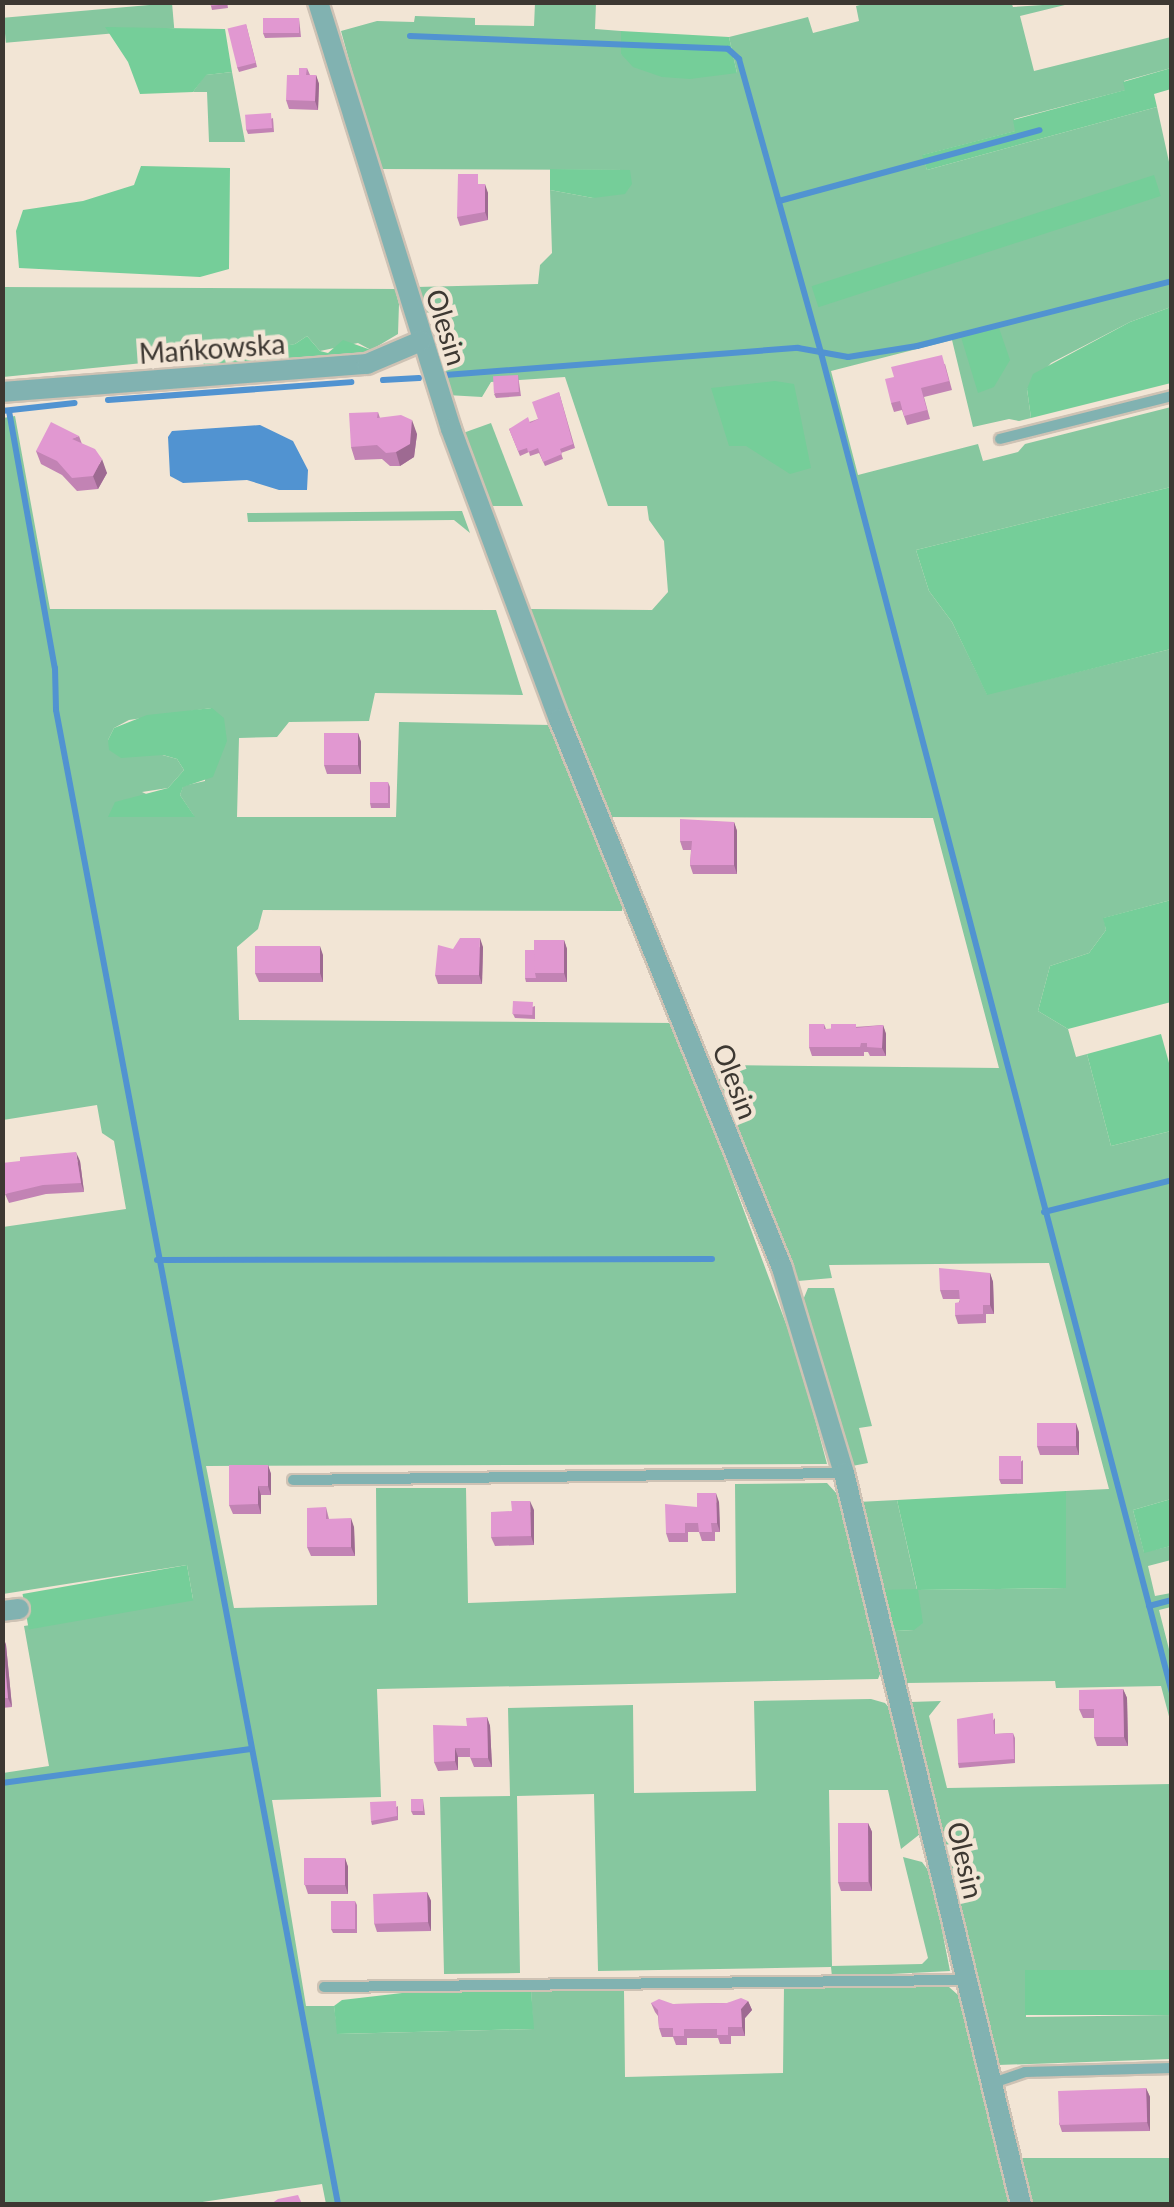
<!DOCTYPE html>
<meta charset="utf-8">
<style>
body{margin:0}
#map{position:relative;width:1174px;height:2207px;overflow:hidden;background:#f2e5d5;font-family:Lato,sans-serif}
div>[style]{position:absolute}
.green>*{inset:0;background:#86c79f;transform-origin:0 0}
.forest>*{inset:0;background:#75ce99;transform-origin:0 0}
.water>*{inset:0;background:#5193d1}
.stream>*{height:6px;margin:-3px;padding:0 3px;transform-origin:3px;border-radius:3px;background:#5193d1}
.roads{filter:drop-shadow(2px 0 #cec2b4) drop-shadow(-2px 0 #cec2b4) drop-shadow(0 2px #cec2b4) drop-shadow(0 -2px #cec2b4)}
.service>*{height:10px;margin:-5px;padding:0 5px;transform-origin:5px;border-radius:5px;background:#81b2b1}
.minor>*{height:20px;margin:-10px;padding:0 10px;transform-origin:10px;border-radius:10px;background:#81b2b1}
.wall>*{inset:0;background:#c283b4}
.shaded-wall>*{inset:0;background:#9e6a92}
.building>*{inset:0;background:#e198d1;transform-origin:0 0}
span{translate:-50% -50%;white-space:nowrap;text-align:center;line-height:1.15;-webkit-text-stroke:9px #f2e5d5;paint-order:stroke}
.street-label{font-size:28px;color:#3d3832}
.frame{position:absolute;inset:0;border:5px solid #3d3832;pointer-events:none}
</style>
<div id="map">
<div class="green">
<div style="clip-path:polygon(1011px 2px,1013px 7px,1073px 3px,1020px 16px,1034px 71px,1171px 37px,1171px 68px,1124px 81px,1126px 90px,1014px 119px,1016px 131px,923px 155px,927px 170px,1157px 107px,1171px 171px,1171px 307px,1130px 322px,1051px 363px,1027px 389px,1031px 418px,1019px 421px,1009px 419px,973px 427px,952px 340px,831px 371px,858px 475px,978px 444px,983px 461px,1018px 452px,1025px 444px,1171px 407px,1171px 487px,916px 550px,929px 591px,952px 622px,987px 694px,1171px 649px,1171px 900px,1104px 918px,1106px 930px,1089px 953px,1050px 966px,1038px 1011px,1068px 1029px,1076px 1057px,1087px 1054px,1111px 1146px,1171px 1131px,1171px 1499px,1133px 1510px,1144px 1552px,1171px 1546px,1171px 1560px,1148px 1566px,1155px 1596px,1171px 1593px,1171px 1607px,1159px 1610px,1171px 1657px,1171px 1724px,1161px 1686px,1056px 1688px,1055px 1681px,906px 1683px,895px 1631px,914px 1630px,916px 1590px,883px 1590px,858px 1502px,897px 1500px,917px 1590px,1065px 1588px,1066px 1491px,1109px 1489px,1049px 1263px,829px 1265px,832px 1278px,798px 1281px,789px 1275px,715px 1077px,723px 1065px,999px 1068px,933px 818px,607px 817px,529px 609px,652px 610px,668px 592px,664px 541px,649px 520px,647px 506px,608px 506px,565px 377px,491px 382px,482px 397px,447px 395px,416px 287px,538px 284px,540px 265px,552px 253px,550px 190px,593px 198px,629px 170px,379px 169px,341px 31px,377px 21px,414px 22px,415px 16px,475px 18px,475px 25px,534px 26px,535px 3px,596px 3px,595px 29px,621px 31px,621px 54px,737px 73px,729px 37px,808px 17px,813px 33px,859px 21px,856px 6px,868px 3px)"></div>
<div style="left:172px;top:3px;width:25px;height:169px;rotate:85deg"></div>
<div style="clip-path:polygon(232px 72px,245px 142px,209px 142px,207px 92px,193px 92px,205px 75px)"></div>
<div style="clip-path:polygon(3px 287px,395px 289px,399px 304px,398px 334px,371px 350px,358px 343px,320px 351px,307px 336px,295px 344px,253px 352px,3px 377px)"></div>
<div style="clip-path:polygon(evenodd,15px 416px,50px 609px,496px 610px,523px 695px,375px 693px,369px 721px,289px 722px,277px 737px,239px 738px,237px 817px,396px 817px,399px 722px,551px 725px,624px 898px,622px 911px,263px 910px,258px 929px,237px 947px,239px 1020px,674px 1023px,798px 1356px,827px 1464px,206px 1466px,234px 1608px,377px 1605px,376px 1488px,466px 1488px,468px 1603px,736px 1593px,735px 1484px,827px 1483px,838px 1495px,882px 1669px,878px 1679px,377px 1689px,381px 1797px,272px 1800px,306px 2006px,334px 2006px,338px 2034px,533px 2029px,531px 1990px,624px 1990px,625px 2077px,783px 2073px,784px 1986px,949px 1987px,966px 2002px,1012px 2204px,326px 2204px,322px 2184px,189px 2204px,3px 2204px,3px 1773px,49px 1766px,24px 1626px,193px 1599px,187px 1565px,3px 1594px,3px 1227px,126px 1209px,114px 1141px,102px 1133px,97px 1105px,3px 1120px,3px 418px,15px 416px,211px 708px,205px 781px,183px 786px,180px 795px,194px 816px,142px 792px,168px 788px,184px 770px,177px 759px,108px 740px,114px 728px,129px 720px,211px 708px)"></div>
<div style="clip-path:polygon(491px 423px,523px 506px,492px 506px,463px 433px)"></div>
<div style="clip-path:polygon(462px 511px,470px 533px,454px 520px,248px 522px,247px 513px)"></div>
<div style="clip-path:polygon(808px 1288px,834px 1288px,872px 1426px,859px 1428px,868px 1463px,852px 1466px,801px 1305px)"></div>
<div style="clip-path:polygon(871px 1699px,885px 1703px,892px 1711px,920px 1834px,901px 1849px,888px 1790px,829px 1790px,832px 1966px,922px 1964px,928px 1958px,903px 1857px,922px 1862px,931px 1874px,950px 1971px,832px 1977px,831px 1967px,598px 1971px,594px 1794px,517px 1796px,520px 1973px,444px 1974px,440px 1797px,510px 1796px,508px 1708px,633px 1705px,634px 1793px,756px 1791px,754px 1701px)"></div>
<div style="clip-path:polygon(941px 1701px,929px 1716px,947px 1788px,1171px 1784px,1171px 1970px,1026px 1974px,1026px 2017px,1171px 2015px,1171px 2059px,998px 2065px,910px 1702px)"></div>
<div style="left:1171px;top:2158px;width:46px;height:152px;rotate:90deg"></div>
</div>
<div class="forest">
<div style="clip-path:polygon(105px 27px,225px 29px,232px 72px,206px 75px,193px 92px,140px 94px,128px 62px)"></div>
<div style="clip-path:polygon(621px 31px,729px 37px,737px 73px,690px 79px,662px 77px,633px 67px,621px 54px)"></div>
<div style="clip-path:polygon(1171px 68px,1171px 89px,1154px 94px,1157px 107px,927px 170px,922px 155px,1015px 131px,1013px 120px,1125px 90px,1123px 82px)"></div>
<div style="clip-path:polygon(141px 166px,230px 168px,229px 269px,200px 277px,19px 268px,16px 231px,23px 210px,83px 201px,134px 185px)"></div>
<div style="clip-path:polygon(550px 169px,630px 170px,632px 184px,625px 194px,593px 198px,550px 190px)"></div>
<div style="left:1154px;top:175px;width:22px;height:360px;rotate:72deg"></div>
<div style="clip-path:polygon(1171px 307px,1171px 383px,1031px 418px,1027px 389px,1033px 374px,1130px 322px)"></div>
<div style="clip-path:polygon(999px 328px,1010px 360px,994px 387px,978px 393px,961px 337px)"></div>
<div style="clip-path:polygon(307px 336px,320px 351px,328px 353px,343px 340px,371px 350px,358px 356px,203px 367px,203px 358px,295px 344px)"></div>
<div style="clip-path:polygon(775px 381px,794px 384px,811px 468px,790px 474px,746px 446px,729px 446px,711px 388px)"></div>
<div style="clip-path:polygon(1171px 487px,1171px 649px,987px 695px,952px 622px,929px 591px,916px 550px)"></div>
<div style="clip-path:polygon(212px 708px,224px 718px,227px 741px,213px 777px,183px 787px,180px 795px,195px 817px,108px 817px,115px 802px,168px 788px,184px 770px,177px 759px,163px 755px,121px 758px,109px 750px,108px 740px,114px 728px,147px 715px)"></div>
<div style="clip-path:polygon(1171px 900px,1171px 1002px,1068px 1029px,1038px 1011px,1050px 966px,1089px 953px,1106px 930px,1103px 918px)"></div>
<div style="clip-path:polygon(1161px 1034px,1171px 1070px,1171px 1131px,1111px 1146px,1087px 1054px)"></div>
<div style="clip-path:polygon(1066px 1491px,1066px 1588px,918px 1590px,923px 1623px,914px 1630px,895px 1631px,883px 1590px,917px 1589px,897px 1500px)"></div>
<div style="clip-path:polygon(1171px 1499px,1171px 1546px,1144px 1553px,1133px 1510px)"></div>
<div style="left:187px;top:1565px;width:36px;height:167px;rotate:80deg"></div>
<div style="left:1171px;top:1970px;width:45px;height:146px;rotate:90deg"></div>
<div style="clip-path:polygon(428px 1990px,531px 1990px,534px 2029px,337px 2034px,334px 2006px,342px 2000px)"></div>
</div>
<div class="water">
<div style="clip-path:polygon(260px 425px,293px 441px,308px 470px,307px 490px,279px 490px,247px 480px,183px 483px,170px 476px,168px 437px,172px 431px)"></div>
</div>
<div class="stream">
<div style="left:410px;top:36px;width:318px;rotate:2.3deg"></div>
<div style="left:728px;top:49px;width:15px;rotate:42deg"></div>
<div style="left:739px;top:59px;width:305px;rotate:74.4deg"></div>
<div style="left:821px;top:353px;width:1385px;rotate:75.32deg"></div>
<div style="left:779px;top:201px;width:270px;rotate:-15.2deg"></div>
<div style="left:445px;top:375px;width:354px;rotate:-4.4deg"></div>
<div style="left:798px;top:348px;width:51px;rotate:10.2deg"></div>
<div style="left:848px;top:357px;width:70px;rotate:-9.1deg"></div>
<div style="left:917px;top:346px;width:263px;rotate:-14.3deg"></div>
<div style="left:383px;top:380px;width:36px;rotate:-3deg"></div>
<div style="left:108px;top:400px;width:244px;rotate:-4.2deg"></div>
<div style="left:2px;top:411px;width:73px;rotate:-6.3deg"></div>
<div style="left:9px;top:411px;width:261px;rotate:79.9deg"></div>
<div style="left:55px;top:668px;width:42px;rotate:88.6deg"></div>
<div style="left:56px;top:710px;width:1520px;rotate:79.31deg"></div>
<div style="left:1044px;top:1212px;width:132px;rotate:-14deg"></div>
<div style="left:157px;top:1260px;width:555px;rotate:-0.1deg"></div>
<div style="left:1149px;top:1606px;width:24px;rotate:-15deg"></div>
<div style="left:2px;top:1783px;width:251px;rotate:-7.8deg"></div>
</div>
<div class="roads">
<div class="service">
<div style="left:1000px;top:439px;width:177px;rotate:-14deg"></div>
<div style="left:293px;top:1480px;width:550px;rotate:-0.73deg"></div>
<div style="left:324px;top:1987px;width:641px;rotate:-0.63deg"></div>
<div style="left:993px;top:2083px;width:34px;rotate:-19deg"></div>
<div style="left:1025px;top:2072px;width:147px;rotate:-1.6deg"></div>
</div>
<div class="minor">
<div style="left:318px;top:2px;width:447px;rotate:72.7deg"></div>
<div style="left:451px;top:429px;width:309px;rotate:69.6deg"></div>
<div style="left:559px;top:719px;width:593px;rotate:67.89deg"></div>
<div style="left:782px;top:1268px;width:214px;rotate:73.2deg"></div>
<div style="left:844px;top:1473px;width:752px;rotate:76.39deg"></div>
<div style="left:2px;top:392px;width:366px;rotate:-4.4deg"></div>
<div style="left:367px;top:364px;width:59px;rotate:-23.1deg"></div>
<div style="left:2px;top:1611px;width:17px;rotate:-7deg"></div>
</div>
</div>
<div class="wall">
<div style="clip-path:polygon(210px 2px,227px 2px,228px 8px,212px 10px)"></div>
<div style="clip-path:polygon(299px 18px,301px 37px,265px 38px,263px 33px)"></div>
<div style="clip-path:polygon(246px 24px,257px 67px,239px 72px,237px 67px)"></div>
<div style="clip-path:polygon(307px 68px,310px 75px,316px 75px,319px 84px,318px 110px,289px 109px,286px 100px,299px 75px)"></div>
<div style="clip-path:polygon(273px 118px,274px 132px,248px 134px,246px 129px)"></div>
<div style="clip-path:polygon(482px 184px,488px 193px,488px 220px,460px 226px,457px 217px)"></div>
<div style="clip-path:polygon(945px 364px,952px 390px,924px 397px,930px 419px,907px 425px,902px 410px,894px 412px,891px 403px,894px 377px)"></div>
<div style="clip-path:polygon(518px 375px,521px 396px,496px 398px,494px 394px)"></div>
<div style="clip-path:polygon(559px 392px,575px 448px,561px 453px,563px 459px,545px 466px,539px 453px,530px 456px,529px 452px,520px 456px,509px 429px,538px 419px)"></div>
<div style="clip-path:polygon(378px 412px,380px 418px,417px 434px,414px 457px,400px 466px,390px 466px,382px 459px,355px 460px,351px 447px)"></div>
<div style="clip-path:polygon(79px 436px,82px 444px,107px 473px,98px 489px,77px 491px,62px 475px,41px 464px,36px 451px)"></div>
<div style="clip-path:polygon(358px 733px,361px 742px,361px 774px,327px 774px,324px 765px)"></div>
<div style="clip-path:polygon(388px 782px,390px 787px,390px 808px,371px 808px,370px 803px)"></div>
<div style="clip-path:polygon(734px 822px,737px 831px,737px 874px,693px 874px,690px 865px,691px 850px,683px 850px,680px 841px)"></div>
<div style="clip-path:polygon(564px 940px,567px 949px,567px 982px,526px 982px,525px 978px,534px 950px)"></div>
<div style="clip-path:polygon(483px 947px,482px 984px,438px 984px,435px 975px,453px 949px)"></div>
<div style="clip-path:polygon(323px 955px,323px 982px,259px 982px,255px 973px)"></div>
<div style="clip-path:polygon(535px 1006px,535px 1019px,515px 1018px,513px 1014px)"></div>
<div style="clip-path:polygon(824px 1024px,826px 1029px,883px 1025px,886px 1034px,886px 1056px,870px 1056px,868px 1052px,864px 1052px,864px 1056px,812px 1056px,809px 1047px)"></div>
<div style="clip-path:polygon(80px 1161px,84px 1192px,46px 1194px,9px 1203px,5px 1194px)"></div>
<div style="clip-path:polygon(990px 1273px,993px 1282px,994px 1314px,986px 1314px,986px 1323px,958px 1324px,955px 1315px,960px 1299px,943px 1299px,940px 1290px)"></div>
<div style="clip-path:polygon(1079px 1432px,1079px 1455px,1040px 1455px,1037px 1446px)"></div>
<div style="clip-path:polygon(1023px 1460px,1023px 1484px,1001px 1484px,999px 1479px)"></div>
<div style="clip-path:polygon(268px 1465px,271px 1474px,271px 1495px,261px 1495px,261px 1514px,233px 1514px,229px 1505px)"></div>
<div style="clip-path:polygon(719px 1502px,720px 1532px,715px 1532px,715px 1541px,702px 1541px,699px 1532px,688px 1532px,688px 1542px,669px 1542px,666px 1533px,697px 1507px)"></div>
<div style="clip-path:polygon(326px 1507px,329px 1519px,354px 1527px,355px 1556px,311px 1556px,307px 1547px)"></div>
<div style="clip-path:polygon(534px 1510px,534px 1545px,495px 1546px,491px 1537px)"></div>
<div style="clip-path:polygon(3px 1636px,6px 1645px,12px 1707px,2px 1708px)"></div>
<div style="clip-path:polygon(1123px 1689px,1127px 1698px,1128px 1746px,1097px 1746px,1094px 1737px,1094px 1718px,1083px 1718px,1079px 1709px)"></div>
<div style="clip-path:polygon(487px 1717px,490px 1726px,492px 1767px,474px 1767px,470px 1757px,458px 1757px,458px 1770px,438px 1771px,434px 1762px,467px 1726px)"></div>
<div style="clip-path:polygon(995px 1718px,995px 1734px,1013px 1733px,1015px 1738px,1015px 1763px,959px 1768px,958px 1763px)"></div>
<div style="clip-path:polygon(423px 1799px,425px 1815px,413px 1815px,411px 1811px)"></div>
<div style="clip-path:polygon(398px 1806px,398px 1820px,372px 1825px,371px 1821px)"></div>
<div style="clip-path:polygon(868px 1823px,872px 1832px,872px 1891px,841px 1891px,838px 1882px)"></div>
<div style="clip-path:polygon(345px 1858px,348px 1867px,348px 1894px,308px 1894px,305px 1885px)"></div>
<div style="clip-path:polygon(427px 1892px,431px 1901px,431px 1931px,377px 1932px,374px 1923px)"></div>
<div style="clip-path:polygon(355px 1901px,357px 1905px,357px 1933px,333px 1933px,331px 1929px)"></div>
<div style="clip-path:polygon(748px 2001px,752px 2010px,745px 2018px,745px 2036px,731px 2036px,731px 2044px,720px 2044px,718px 2038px,687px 2038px,687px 2045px,676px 2045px,673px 2037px,662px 2037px,659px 2028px,658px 2016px,655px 2012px,651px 2003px,673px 2004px,727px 2003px)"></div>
<div style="clip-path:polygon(1146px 2088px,1150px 2097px,1150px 2131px,1062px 2132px,1059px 2123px)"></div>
</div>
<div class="shaded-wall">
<div style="clip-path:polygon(316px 75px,319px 84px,318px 110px,315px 101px)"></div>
<div style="clip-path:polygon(485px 184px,488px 193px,488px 220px,485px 212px)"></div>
<div style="clip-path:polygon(412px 420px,417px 434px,414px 457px,400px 466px,396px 452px)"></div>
<div style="clip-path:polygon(102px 459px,107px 473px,98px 489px,93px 476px)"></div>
<div style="clip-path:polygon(358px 733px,361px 742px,361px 774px,358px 765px)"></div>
<div style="clip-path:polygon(734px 822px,737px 831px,737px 874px,734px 865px)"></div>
<div style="clip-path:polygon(480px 938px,483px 947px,482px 984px,479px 975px)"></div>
<div style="clip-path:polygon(564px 940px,567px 949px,567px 982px,564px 973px)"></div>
<div style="clip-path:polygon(320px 946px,323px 955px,323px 982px,320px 973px)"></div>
<div style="clip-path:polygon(883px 1025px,886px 1034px,886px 1056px,882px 1048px)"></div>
<div style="clip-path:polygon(76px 1152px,80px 1161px,84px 1192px,81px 1183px)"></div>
<div style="clip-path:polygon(990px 1273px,993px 1282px,994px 1314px,990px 1305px)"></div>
<div style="clip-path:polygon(1076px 1423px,1079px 1432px,1079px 1455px,1076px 1446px)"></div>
<div style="clip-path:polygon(268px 1465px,271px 1474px,271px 1495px,268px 1486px)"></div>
<div style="clip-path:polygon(258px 1486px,261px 1495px,261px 1514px,258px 1504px)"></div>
<div style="clip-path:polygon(716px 1493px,719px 1502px,720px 1532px,717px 1523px)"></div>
<div style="clip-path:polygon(530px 1501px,534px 1510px,534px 1545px,531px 1536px)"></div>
<div style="clip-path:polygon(351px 1518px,354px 1527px,355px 1556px,351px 1547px)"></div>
<div style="clip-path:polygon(3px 1636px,6px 1645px,12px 1707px,8px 1698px)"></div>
<div style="clip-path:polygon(1123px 1689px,1127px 1698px,1128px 1746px,1124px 1737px)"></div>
<div style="clip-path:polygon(487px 1717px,490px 1726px,492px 1767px,488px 1758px)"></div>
<div style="clip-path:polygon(455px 1748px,458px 1757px,458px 1770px,455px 1761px)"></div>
<div style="clip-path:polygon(868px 1823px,872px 1832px,872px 1891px,869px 1882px)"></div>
<div style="clip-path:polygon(345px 1858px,348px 1867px,348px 1894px,345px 1885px)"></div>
<div style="clip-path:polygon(427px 1892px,431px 1901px,431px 1931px,428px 1922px)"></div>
<div style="clip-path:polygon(748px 2001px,752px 2010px,745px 2018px,745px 2036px,742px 2027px,741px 2009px)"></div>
<div style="clip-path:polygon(1146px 2088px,1150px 2097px,1150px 2131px,1147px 2122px)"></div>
</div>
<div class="building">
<div style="clip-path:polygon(210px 2px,226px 2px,226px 4px,211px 6px)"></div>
<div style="left:299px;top:18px;width:15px;height:36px;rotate:90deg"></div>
<div style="left:246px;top:24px;width:40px;height:19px;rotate:76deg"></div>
<div style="clip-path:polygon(299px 68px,307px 68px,306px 75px,316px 75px,315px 101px,286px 100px,287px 75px,299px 75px)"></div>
<div style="left:271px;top:113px;width:15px;height:26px;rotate:86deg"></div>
<div style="clip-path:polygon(458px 174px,478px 174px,478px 184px,485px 184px,485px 212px,457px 217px)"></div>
<div style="clip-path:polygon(942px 355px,949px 381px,921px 388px,927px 410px,904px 416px,900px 401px,891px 403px,885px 379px,894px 377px,891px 367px)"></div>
<div style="left:518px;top:375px;width:17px;height:25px;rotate:87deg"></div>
<div style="clip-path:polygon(559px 392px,573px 444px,560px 449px,562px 454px,543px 462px,538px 448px,528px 452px,527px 448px,518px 451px,509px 429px,528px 417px,530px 423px,538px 419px,532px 402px)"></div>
<div style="clip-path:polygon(378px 412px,377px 418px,401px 415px,412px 420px,410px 444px,396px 452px,386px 453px,377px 445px,351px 447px,349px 413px)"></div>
<div style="clip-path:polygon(51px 422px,79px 436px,72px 439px,95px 449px,102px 459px,93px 476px,72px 478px,57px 461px,36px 451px)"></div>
<div style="left:324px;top:733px;width:34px;height:32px"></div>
<div style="left:370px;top:782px;width:18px;height:21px"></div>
<div style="clip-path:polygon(680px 819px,734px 822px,734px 865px,690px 865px,692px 841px,680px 841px)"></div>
<div style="clip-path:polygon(460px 938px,480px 938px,479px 975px,435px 975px,438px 945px,453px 949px)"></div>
<div style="left:534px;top:940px;width:30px;height:33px"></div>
<div style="left:255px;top:946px;width:65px;height:27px"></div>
<div style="clip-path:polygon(525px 950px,534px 950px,535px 973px,536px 978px,525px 978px)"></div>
<div style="left:513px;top:1001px;width:20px;height:13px;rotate:3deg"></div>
<div style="clip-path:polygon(809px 1024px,824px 1024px,824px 1029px,831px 1029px,831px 1024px,856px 1024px,856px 1028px,883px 1025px,882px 1048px,867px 1047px,867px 1043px,861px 1043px,860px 1047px,809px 1047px)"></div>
<div style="clip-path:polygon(76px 1152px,81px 1183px,43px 1185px,5px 1194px,2px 1163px,20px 1161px,20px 1157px)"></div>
<div style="clip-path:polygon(939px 1268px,990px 1273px,990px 1305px,983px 1305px,983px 1314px,955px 1315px,955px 1303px,960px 1302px,959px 1290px,940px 1290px)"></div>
<div style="left:1076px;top:1423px;width:23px;height:39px;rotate:90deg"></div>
<div style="left:999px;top:1456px;width:22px;height:23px"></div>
<div style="clip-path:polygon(229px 1465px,268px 1465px,268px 1486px,258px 1486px,258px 1504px,229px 1505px)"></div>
<div style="clip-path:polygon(697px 1493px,716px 1493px,717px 1523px,711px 1523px,712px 1532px,699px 1532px,698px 1523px,685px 1523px,685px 1533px,666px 1533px,665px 1504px,697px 1507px)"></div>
<div style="clip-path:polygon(511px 1501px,530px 1501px,531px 1536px,491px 1537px,491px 1512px,512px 1511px)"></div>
<div style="clip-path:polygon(326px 1507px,326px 1519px,351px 1518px,351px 1547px,307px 1547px,307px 1508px)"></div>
<div style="clip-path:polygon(2px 1636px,8px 1698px,2px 1698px)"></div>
<div style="clip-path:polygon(1123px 1689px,1124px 1737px,1094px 1737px,1094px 1709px,1079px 1709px,1079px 1690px)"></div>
<div style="clip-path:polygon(993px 1713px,994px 1734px,1013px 1733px,1014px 1759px,958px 1763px,957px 1719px)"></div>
<div style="clip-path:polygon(487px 1717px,488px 1758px,470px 1758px,470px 1748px,455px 1748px,455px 1761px,434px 1762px,433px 1725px,467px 1726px,466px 1718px)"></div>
<div style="left:411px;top:1799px;width:12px;height:12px"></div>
<div style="clip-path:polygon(396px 1801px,397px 1816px,371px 1821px,370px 1802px)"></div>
<div style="left:838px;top:1823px;width:30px;height:59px"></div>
<div style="left:345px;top:1858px;width:27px;height:41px;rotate:90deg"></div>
<div style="left:427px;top:1892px;width:30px;height:54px;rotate:88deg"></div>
<div style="left:331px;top:1901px;width:24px;height:28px"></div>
<div style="clip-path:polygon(741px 1998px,748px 2001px,741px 2009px,742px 2027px,728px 2027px,728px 2035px,717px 2035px,717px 2029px,684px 2029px,684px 2036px,673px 2036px,673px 2028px,659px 2028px,658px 2010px,651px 2003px,659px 1999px,673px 2004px,727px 2003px)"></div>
<div style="left:1146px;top:2088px;width:34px;height:88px;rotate:88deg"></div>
<div style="clip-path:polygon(298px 2195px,302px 2204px,271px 2204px,278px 2199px)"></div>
</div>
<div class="street-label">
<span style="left:447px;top:327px;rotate:73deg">Olesin</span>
<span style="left:212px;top:348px;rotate:-4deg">Mańkowska</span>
<span style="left:736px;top:1081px;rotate:69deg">Olesin</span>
<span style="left:966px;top:1860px;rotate:77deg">Olesin</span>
</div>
<div class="frame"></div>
</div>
